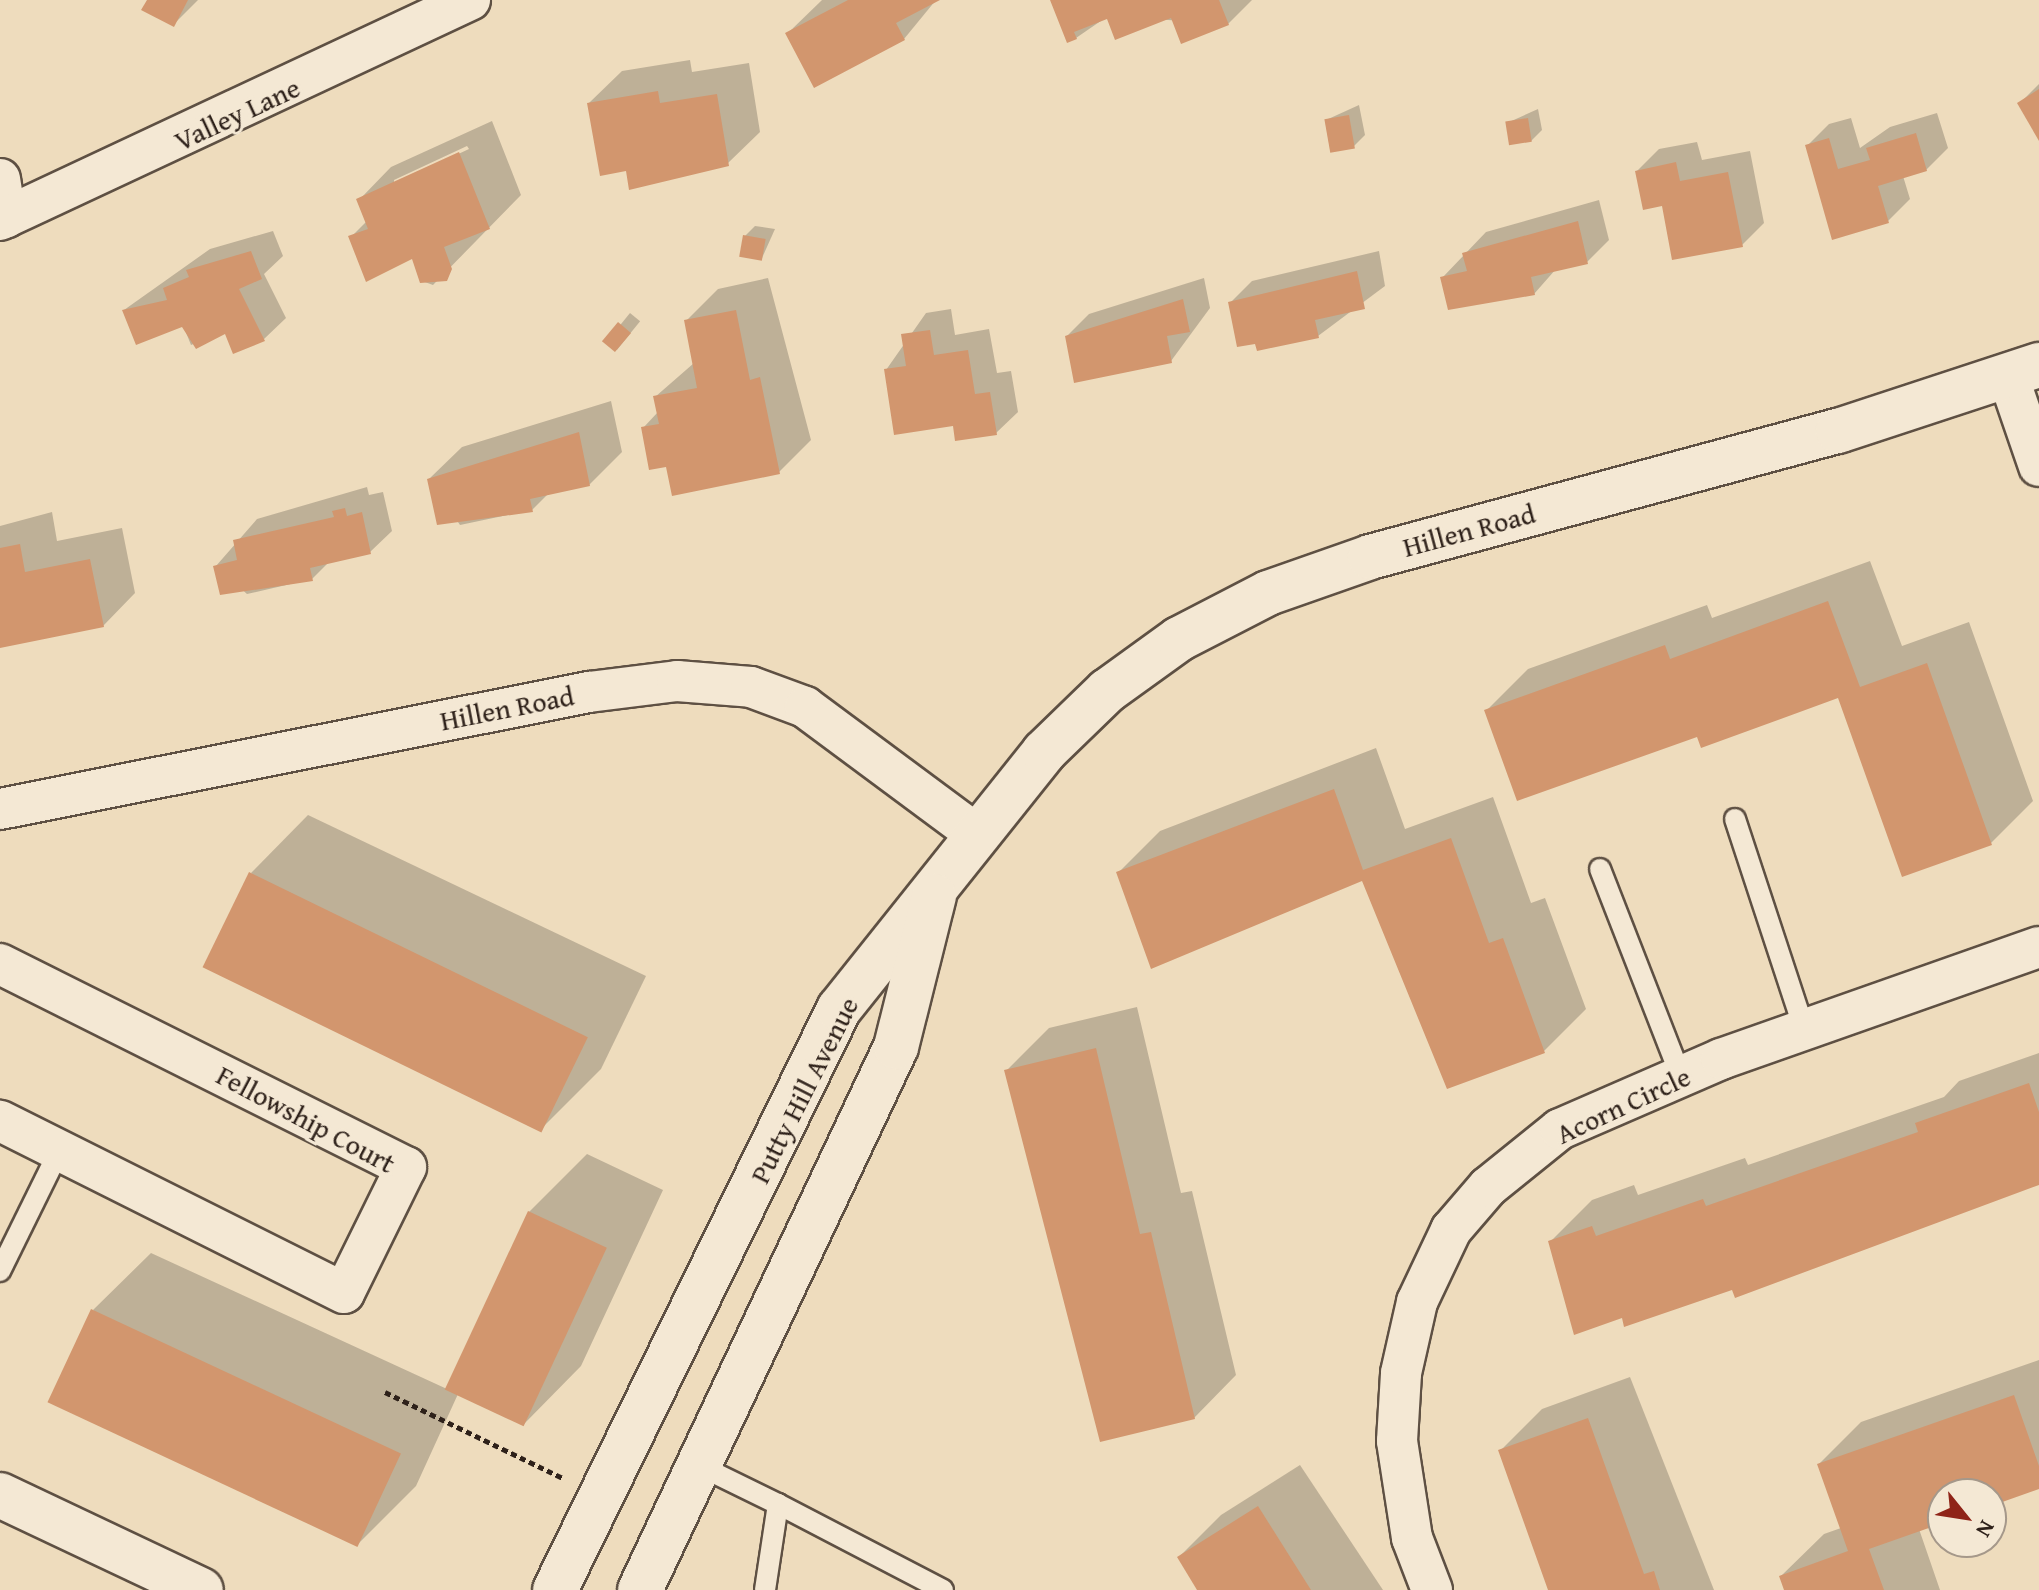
<!DOCTYPE html>
<style>
body{margin:0}
#map{position:relative;width:2039px;height:1590px;overflow:hidden;background:#eedcbd;font-family:"Gentium Book Plus",serif}
div>[style]{position:absolute}
.shadow>*{inset:0;background:#0003;transform-origin:0 0}
.building>*{inset:0;background:#d2966e;transform-origin:0 0}
.path>*{height:5px;margin-top:-2.5px;transform-origin:0;background:repeating-linear-gradient(90deg,#2e211a 0 6px,transparent 0 10px)}
.roads{filter:drop-shadow(2px 0 #5e5043) drop-shadow(-2px 0 #5e5043) drop-shadow(0 2px #5e5043) drop-shadow(0 -2px #5e5043)}
.lane>*{height:20px;margin:-10px;padding:0 10px;transform-origin:10px;border-radius:10px;background:#f4e8d4}
.street>*{height:40px;margin:-20px;padding:0 20px;transform-origin:20px;border-radius:20px;background:#f4e8d4}
.secondary>*{height:44px;margin:-22px;padding:0 22px;transform-origin:22px;border-radius:22px;background:#f4e8d4}
span{translate:-50% -50%;white-space:nowrap;text-align:center;line-height:1.15;-webkit-text-stroke:6px #f4e8d4;paint-order:stroke}
.street-label{font-size:28px;color:#2e211a}
.north{position:absolute;left:1927px;top:1478px;width:80px;height:80px;box-sizing:border-box;background:#f4e8d4;border:2px solid #a5988a;border-radius:50%;rotate:120deg;font-size:22px;font-weight:700;line-height:32px;text-align:center;color:#2e211a}
.north::after{content:'';display:block;margin:auto;width:28px;height:36px;background:#8f2418;clip-path:polygon(50% 0,100% 100%,50% 72%,0 100%)}
</style>
<div id="map">
<div class="shadow">
<div style="clip-path:polygon(147px 0,198px 0,173px 25px)"></div>
<div style="clip-path:polygon(936px 0,904px 39px,788px 33px,822px 0)"></div>
<div style="clip-path:polygon(1052px 0,1252px 0,1228px 24px,1108px 16px,1076px 38px)"></div>
<div style="clip-path:polygon(690px 60px,692px 72px,749px 63px,760px 132px,727px 164px,627px 169px,589px 103px,622px 71px)"></div>
<div style="clip-path:polygon(2039px 84px,2039px 137px,2019px 104px)"></div>
<div style="clip-path:polygon(1359px 105px,1365px 135px,1354px 146px,1326px 120px)"></div>
<div style="clip-path:polygon(1538px 109px,1542px 130px,1531px 141px,1507px 123px)"></div>
<div style="clip-path:polygon(1937px 113px,1948px 148px,1926px 170px,1903px 176px,1910px 199px,1888px 221px,1807px 146px,1829px 124px,1851px 118px,1860px 148px,1890px 127px)"></div>
<div style="clip-path:polygon(evenodd,492px 121px,521px 195px,433px 285px,422px 281px,413px 256px,351px 237px,367px 221px,359px 200px,391px 167px,492px 121px,467px 146px,469px 149px,394px 184px,394px 180px,467px 146px)"></div>
<div style="clip-path:polygon(1697px 142px,1702px 160px,1750px 151px,1764px 223px,1742px 245px,1663px 203px,1637px 171px,1659px 149px)"></div>
<div style="clip-path:polygon(1599px 200px,1609px 240px,1587px 262px,1556px 269px,1534px 294px,1450px 308px,1442px 278px,1486px 232px)"></div>
<div style="clip-path:polygon(755px 226px,775px 229px,762px 258px,745px 236px)"></div>
<div style="clip-path:polygon(273px 231px,283px 256px,264px 274px,286px 318px,264px 339px,226px 331px,191px 345px,183px 325px,124px 310px,210px 249px)"></div>
<div style="clip-path:polygon(1379px 251px,1385px 286px,1318px 336px,1230px 303px,1252px 281px)"></div>
<div style="clip-path:polygon(768px 278px,811px 440px,779px 472px,667px 464px,643px 428px,658px 412px,655px 397px,694px 363px,686px 321px,718px 289px)"></div>
<div style="clip-path:polygon(1204px 278px,1210px 308px,1171px 361px,1076px 381px,1067px 336px,1089px 314px)"></div>
<div style="clip-path:polygon(951px 309px,955px 335px,989px 329px,997px 373px,1011px 371px,1018px 412px,996px 433px,954px 423px,886px 370px,926px 313px)"></div>
<div style="left:630px;top:313px;width:13px;height:37px;rotate:39deg"></div>
<div style="clip-path:polygon(611px 401px,622px 452px,589px 485px,549px 493px,532px 510px,460px 525px,429px 479px,462px 447px)"></div>
<div style="clip-path:polygon(367px 487px,369px 495px,383px 492px,392px 531px,370px 552px,330px 561px,312px 579px,247px 594px,216px 566px,257px 519px)"></div>
<div style="clip-path:polygon(52px 512px,57px 541px,122px 528px,135px 593px,103px 626px,0 646px,0 526px)"></div>
<div style="clip-path:polygon(1870px 561px,1902px 646px,1969px 622px,2033px 801px,1991px 843px,1839px 696px,1698px 734px,1486px 711px,1528px 669px,1707px 605px,1712px 618px)"></div>
<div style="clip-path:polygon(1376px 748px,1405px 829px,1493px 797px,1531px 903px,1545px 898px,1586px 1009px,1544px 1051px,1363px 878px,1152px 966px,1118px 873px,1160px 831px)"></div>
<div style="clip-path:polygon(308px 815px,646px 976px,601px 1069px,543px 1127px,251px 873px)"></div>
<div style="clip-path:polygon(1137px 1007px,1181px 1193px,1192px 1191px,1236px 1375px,1194px 1418px,1007px 1070px,1049px 1028px)"></div>
<div style="clip-path:polygon(2039px 1053px,2039px 1183px,1733px 1287px,1623px 1316px,1550px 1242px,1592px 1200px,1634px 1185px,1638px 1195px,1745px 1158px,1748px 1165px,1944px 1097px,1959px 1081px)"></div>
<div style="clip-path:polygon(587px 1154px,663px 1190px,581px 1366px,524px 1424px,458px 1394px,416px 1486px,358px 1544px,93px 1310px,151px 1253px,447px 1389px,529px 1212px)"></div>
<div style="clip-path:polygon(2039px 1360px,2039px 1487px,1991px 1504px,1991px 1494px,1943px 1494px,1943px 1521px,1919px 1529px,1940px 1590px,1786px 1590px,1781px 1576px,1824px 1534px,1841px 1528px,1819px 1464px,1861px 1422px)"></div>
<div style="clip-path:polygon(1630px 1377px,1714px 1590px,1555px 1590px,1500px 1451px,1542px 1409px)"></div>
<div style="clip-path:polygon(1300px 1465px,1383px 1590px,1201px 1590px,1179px 1557px,1221px 1515px)"></div>
</div>
<div class="building">
<div style="clip-path:polygon(147px 0,188px 0,174px 27px,141px 10px)"></div>
<div style="clip-path:polygon(848px 0,940px 0,896px 23px,905px 40px,814px 88px,785px 33px)"></div>
<div style="clip-path:polygon(1050px 0,1219px 0,1229px 25px,1181px 44px,1171px 18px,1115px 40px,1107px 19px,1074px 32px,1077px 39px,1067px 43px)"></div>
<div style="clip-path:polygon(2039px 89px,2039px 141px,2017px 103px)"></div>
<div style="clip-path:polygon(658px 91px,660px 103px,717px 94px,729px 166px,629px 190px,626px 171px,600px 176px,587px 103px)"></div>
<div style="left:1349px;top:115px;width:34px;height:25px;rotate:80deg"></div>
<div style="left:1528px;top:118px;width:24px;height:23px;rotate:81deg"></div>
<div style="clip-path:polygon(1916px 133px,1927px 171px,1878px 186px,1889px 223px,1832px 240px,1805px 145px,1829px 138px,1838px 169px,1870px 160px,1866px 148px)"></div>
<div style="clip-path:polygon(459px 152px,490px 229px,444px 247px,452px 269px,447px 281px,420px 283px,412px 259px,366px 282px,348px 236px,368px 229px,356px 199px)"></div>
<div style="clip-path:polygon(1676px 162px,1680px 181px,1728px 172px,1743px 247px,1672px 260px,1662px 206px,1643px 210px,1635px 171px)"></div>
<div style="clip-path:polygon(1578px 221px,1588px 264px,1531px 277px,1535px 295px,1448px 310px,1440px 277px,1467px 271px,1462px 253px)"></div>
<div style="left:743px;top:235px;width:23px;height:22px;rotate:10deg"></div>
<div style="clip-path:polygon(251px 251px,262px 279px,239px 289px,265px 341px,233px 354px,225px 334px,196px 349px,182px 327px,136px 345px,122px 310px,167px 300px,163px 288px,189px 277px,186px 270px)"></div>
<div style="clip-path:polygon(1357px 271px,1365px 309px,1315px 320px,1319px 338px,1257px 351px,1255px 344px,1237px 347px,1228px 302px)"></div>
<div style="clip-path:polygon(1183px 299px,1190px 332px,1167px 336px,1172px 363px,1074px 383px,1065px 336px)"></div>
<div style="clip-path:polygon(736px 310px,750px 380px,760px 377px,780px 474px,672px 496px,666px 467px,649px 470px,641px 427px,659px 424px,653px 396px,697px 388px,684px 320px)"></div>
<div style="left:618px;top:322px;width:17px;height:25px;rotate:40deg"></div>
<div style="clip-path:polygon(930px 330px,934px 355px,968px 350px,975px 394px,990px 392px,997px 435px,955px 441px,953px 426px,894px 435px,884px 369px,906px 366px,901px 334px)"></div>
<div style="clip-path:polygon(579px 432px,590px 486px,530px 499px,533px 512px,437px 525px,427px 479px)"></div>
<div style="clip-path:polygon(345px 508px,347px 516px,362px 512px,371px 554px,310px 568px,313px 581px,220px 595px,213px 566px,237px 560px,233px 540px,334px 517px,332px 511px)"></div>
<div style="clip-path:polygon(20px 544px,25px 572px,90px 559px,104px 627px,0 648px,0 548px)"></div>
<div style="clip-path:polygon(1828px 601px,1860px 687px,1927px 663px,1992px 845px,1902px 877px,1838px 698px,1701px 748px,1697px 737px,1517px 801px,1484px 710px,1665px 645px,1670px 659px)"></div>
<div style="clip-path:polygon(1334px 789px,1363px 870px,1451px 838px,1489px 943px,1503px 938px,1545px 1053px,1447px 1089px,1362px 881px,1151px 969px,1116px 872px)"></div>
<div style="left:249px;top:872px;width:377px;height:106px;rotate:26deg"></div>
<div style="clip-path:polygon(1096px 1048px,1140px 1234px,1151px 1232px,1195px 1419px,1100px 1442px,1004px 1070px)"></div>
<div style="clip-path:polygon(2029px 1083px,2039px 1112px,2039px 1185px,1735px 1298px,1732px 1290px,1624px 1327px,1622px 1318px,1574px 1335px,1548px 1241px,1592px 1226px,1596px 1236px,1703px 1199px,1706px 1206px,1918px 1132px,1915px 1123px)"></div>
<div style="left:528px;top:1211px;width:87px;height:197px;rotate:25deg"></div>
<div style="left:91px;top:1309px;width:342px;height:103px;rotate:25deg"></div>
<div style="clip-path:polygon(2014px 1395px,2039px 1466px,2039px 1489px,1991px 1506px,1991px 1494px,1943px 1494px,1943px 1523px,1869px 1549px,1884px 1590px,1784px 1590px,1779px 1576px,1848px 1551px,1817px 1464px)"></div>
<div style="clip-path:polygon(1588px 1418px,1644px 1574px,1654px 1571px,1660px 1590px,1548px 1590px,1498px 1450px)"></div>
<div style="clip-path:polygon(1258px 1506px,1311px 1590px,1197px 1590px,1177px 1557px)"></div>
</div>
<div class="path">
<div style="left:385px;top:1392px;width:198px;rotate:25.8deg"></div>
</div>
<div class="roads">
<div class="lane">
<div style="left:1735px;top:819px;width:221px;rotate:71.8deg"></div>
<div style="left:1600px;top:869px;width:223px;rotate:68.7deg"></div>
<div style="left:0;top:1271px;width:134px;rotate:-63.8deg"></div>
<div style="left:700px;top:1466px;width:87px;rotate:26deg"></div>
<div style="left:778px;top:1504px;width:87px;rotate:98.6deg"></div>
<div style="left:778px;top:1504px;width:186px;rotate:27.5deg"></div>
</div>
<div class="street">
<div style="left:0;top:179px;width:39px;rotate:81deg"></div>
<div style="left:0;top:220px;width:519px;rotate:-25.08deg"></div>
<div style="left:2008px;top:376px;width:95px;rotate:71deg"></div>
<div style="left:0;top:809px;width:601px;rotate:-11.24deg"></div>
<div style="left:589px;top:692px;width:89px;rotate:-7.1deg"></div>
<div style="left:677px;top:681px;width:74px;rotate:4.6deg"></div>
<div style="left:751px;top:687px;width:58px;rotate:20.3deg"></div>
<div style="left:805px;top:707px;width:213px;rotate:36.6deg"></div>
<div style="left:0;top:964px;width:454px;rotate:26.6deg"></div>
<div style="left:406px;top:1167px;width:140px;rotate:116.2deg"></div>
<div style="left:344px;top:1293px;width:385px;rotate:-153.4deg"></div>
<div style="left:1432px;top:1590px;width:56px;rotate:-111deg"></div>
<div style="left:1412px;top:1538px;width:98px;rotate:-98.8deg"></div>
<div style="left:1397px;top:1441px;width:68px;rotate:-86.6deg"></div>
<div style="left:1401px;top:1373px;width:73px;rotate:-77.3deg"></div>
<div style="left:1417px;top:1302px;width:80px;rotate:-64.7deg"></div>
<div style="left:1451px;top:1230px;width:57px;rotate:-49.3deg"></div>
<div style="left:1488px;top:1187px;width:92px;rotate:-38.9deg"></div>
<div style="left:1560px;top:1129px;width:176px;rotate:-23.5deg"></div>
<div style="left:1721px;top:1059px;width:337px;rotate:-19.4deg"></div>
</div>
<div class="secondary">
<div style="left:0;top:1495px;width:222px;rotate:25.3deg"></div>
<div style="left:555px;top:1590px;width:647px;rotate:-63.95deg"></div>
<div style="left:839px;top:1009px;width:329px;rotate:-51.4deg"></div>
<div style="left:1044px;top:752px;width:88px;rotate:-44.1deg"></div>
<div style="left:1107px;top:691px;width:89px;rotate:-35.8deg"></div>
<div style="left:1179px;top:639px;width:100px;rotate:-27.3deg"></div>
<div style="left:1268px;top:593px;width:108px;rotate:-19.4deg"></div>
<div style="left:1370px;top:557px;width:485px;rotate:-15.1deg"></div>
<div style="left:1838px;top:431px;width:212px;rotate:-18.2deg"></div>
<div style="left:640px;top:1590px;width:600px;rotate:-64.76deg"></div>
<div style="left:896px;top:1047px;width:156px;rotate:-75.9deg"></div>
</div>
</div>
<div class="street-label">
<span style="left:237px;top:114px;rotate:-25deg">Valley Lane</span>
<span style="left:1469px;top:530px;rotate:-15deg">Hillen Road</span>
<span style="left:507px;top:708px;rotate:-11deg">Hillen Road</span>
<span style="left:804px;top:1090px;rotate:-63deg">Putty Hill Avenue</span>
<span style="left:1623px;top:1105px;rotate:-25deg">Acorn Circle</span>
<span style="left:306px;top:1119px;rotate:28deg">Fellowship Court</span>
</div>
<div class="north">N</div>
</div>
